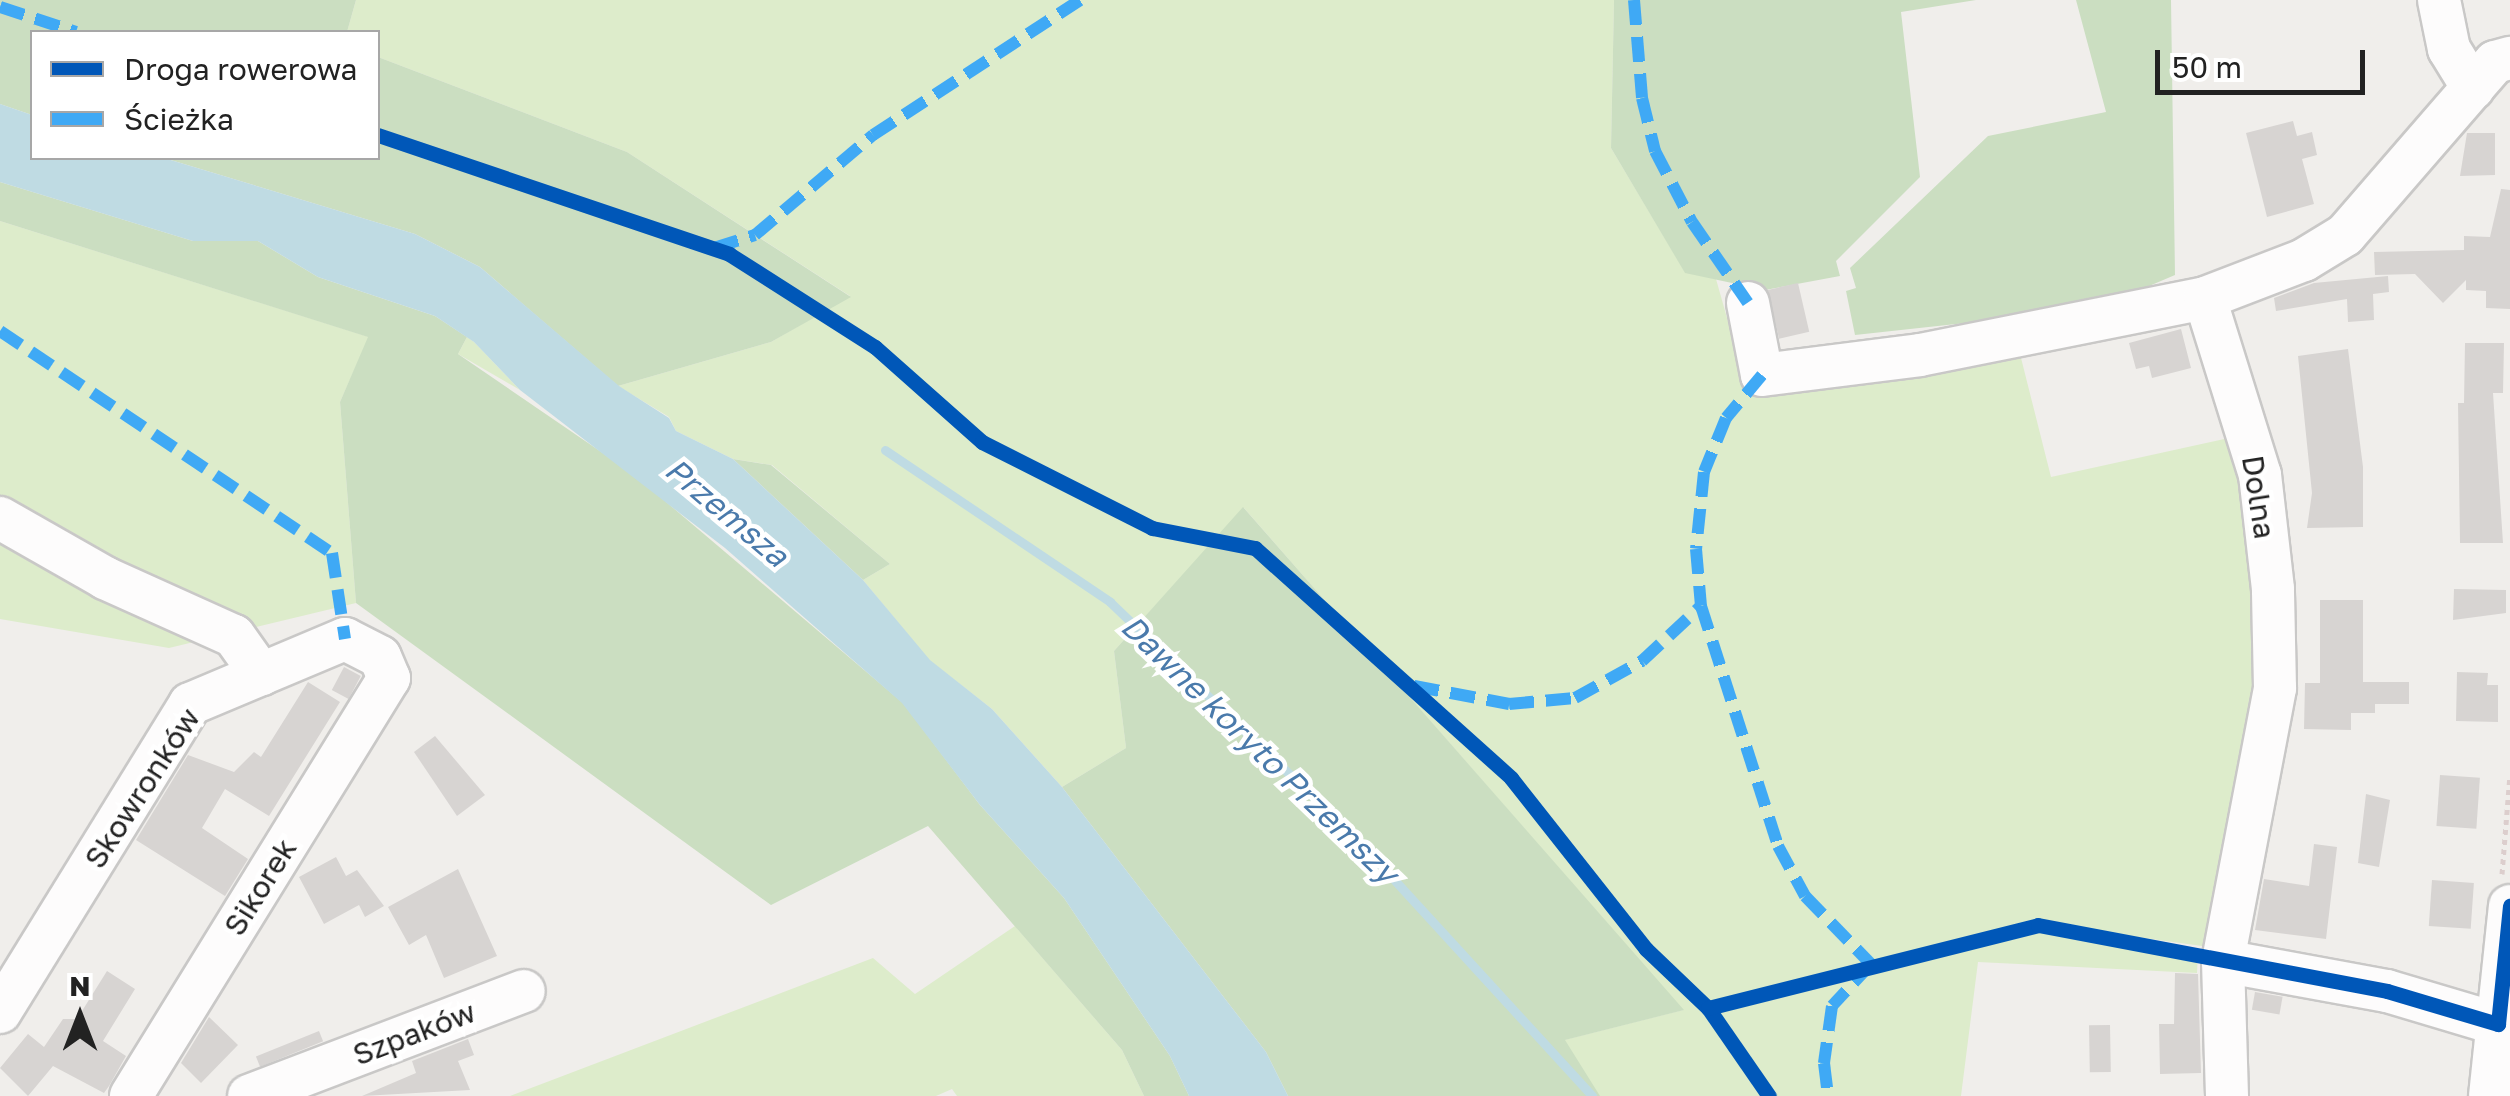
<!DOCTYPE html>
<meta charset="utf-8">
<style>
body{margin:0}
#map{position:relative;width:2510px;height:1096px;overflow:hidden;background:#f0eeeb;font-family:"Golos Text",sans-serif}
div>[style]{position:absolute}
.grass>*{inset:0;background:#ddeccb}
.forest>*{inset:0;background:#cbdec1}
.water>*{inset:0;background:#bfdbe3}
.stream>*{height:9px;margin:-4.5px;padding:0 4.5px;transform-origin:4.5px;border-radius:4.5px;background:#bfdbe3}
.building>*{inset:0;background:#d7d4d2;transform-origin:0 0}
.path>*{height:5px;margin-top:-2.5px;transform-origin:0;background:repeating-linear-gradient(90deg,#dccecd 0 5px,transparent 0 10px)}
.roads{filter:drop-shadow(2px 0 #c9c8c7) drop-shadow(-2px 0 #c9c8c7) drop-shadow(0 2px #c9c8c7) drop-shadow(0 -2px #c9c8c7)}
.minor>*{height:42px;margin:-21px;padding:0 21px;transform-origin:21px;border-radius:21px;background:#fdfcfc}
.quiet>*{height:12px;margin-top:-6px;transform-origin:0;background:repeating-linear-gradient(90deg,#3fa9f5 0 25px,transparent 0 37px)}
.cycleway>*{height:15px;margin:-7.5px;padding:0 7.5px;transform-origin:7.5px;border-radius:7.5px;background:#0057b8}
span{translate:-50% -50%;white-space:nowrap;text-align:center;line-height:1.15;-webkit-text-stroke:9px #fff;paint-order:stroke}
.street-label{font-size:30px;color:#222}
.water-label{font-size:32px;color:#4a7aab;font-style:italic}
.legend{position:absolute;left:30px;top:30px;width:350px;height:130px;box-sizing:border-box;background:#fff;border:2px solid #a7a7a7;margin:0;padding:12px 18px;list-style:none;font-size:30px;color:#222}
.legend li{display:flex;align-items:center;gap:20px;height:50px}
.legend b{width:50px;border:2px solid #a7a7a7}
.north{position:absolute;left:30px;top:966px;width:100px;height:100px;-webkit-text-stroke:8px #fff;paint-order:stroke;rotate:0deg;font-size:28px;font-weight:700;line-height:40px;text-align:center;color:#222}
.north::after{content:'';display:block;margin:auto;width:35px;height:45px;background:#222;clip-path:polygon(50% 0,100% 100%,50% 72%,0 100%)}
.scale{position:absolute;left:2155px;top:50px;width:210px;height:45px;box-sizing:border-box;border:5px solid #222;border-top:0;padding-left:12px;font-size:30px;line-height:35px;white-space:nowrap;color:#222;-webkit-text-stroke:8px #fff;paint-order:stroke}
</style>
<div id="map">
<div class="grass">
<div style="clip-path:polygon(356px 0,1614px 0,1611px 148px,1685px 272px,1716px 279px,1744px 378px,2017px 342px,2051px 477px,2238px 436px,2263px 693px,2218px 931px,2202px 946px,2072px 928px,2198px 952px,2197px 973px,1978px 962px,1961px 1096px,1597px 1096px,1564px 1040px,1683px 1010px,1244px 508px,1114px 651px,1126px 748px,1062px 787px,992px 709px,929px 660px,863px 580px,890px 564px,772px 465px,733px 459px,676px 431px,669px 417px,618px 386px,771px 342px,850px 296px,627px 152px,378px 57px,378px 32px,347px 32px)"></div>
<div style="clip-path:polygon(0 221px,369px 337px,340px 402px,356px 603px,169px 648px,0 619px)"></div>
<div style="clip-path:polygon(467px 337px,474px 342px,520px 390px,458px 354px)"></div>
<div style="clip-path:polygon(1015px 926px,1122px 1050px,1144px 1096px,957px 1096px,952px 1089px,936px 1096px,510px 1096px,873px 958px,915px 994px)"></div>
</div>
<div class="forest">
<div style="clip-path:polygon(0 0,356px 0,347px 32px,32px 32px,32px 115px,0 104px)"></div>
<div style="clip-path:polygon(1614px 0,1976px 0,1901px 12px,1920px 177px,1836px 261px,1840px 276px,1765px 290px,1685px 273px,1611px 148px)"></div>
<div style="clip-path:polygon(2076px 0,2171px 0,2175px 275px,2095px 309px,1855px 335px,1846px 291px,1856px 288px,1850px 268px,1988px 136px,2106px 112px)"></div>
<div style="clip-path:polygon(378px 57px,627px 152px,851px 297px,771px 342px,618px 386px,480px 267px,415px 234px,164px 158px,378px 158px)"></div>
<div style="clip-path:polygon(0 182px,193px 241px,258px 241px,318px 277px,435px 316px,467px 337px,458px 354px,632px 473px,903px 703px,980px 805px,1064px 898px,1170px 1056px,1189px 1096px,1144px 1096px,1122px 1050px,928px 826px,771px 905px,356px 603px,340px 402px,368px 337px,0 221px)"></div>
<div style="clip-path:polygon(733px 459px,771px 465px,890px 564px,863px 580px)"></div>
<div style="clip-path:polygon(1243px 507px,1684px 1010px,1565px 1040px,1600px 1096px,1288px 1096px,1266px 1052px,1062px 787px,1126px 748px,1114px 651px)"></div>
</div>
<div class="water">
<div style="clip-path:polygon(0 104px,32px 115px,32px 158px,164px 158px,415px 234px,480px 267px,619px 386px,669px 418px,676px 431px,733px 459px,863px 580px,930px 660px,992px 709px,1062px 787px,1266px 1052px,1288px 1096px,1189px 1096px,1170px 1056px,1064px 898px,980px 805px,902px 703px,725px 548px,520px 390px,474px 342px,435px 316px,318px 277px,258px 241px,193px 241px,0 182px)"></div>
</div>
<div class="stream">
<div style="left:885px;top:450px;width:272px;rotate:34deg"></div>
<div style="left:1110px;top:602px;width:339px;rotate:43.8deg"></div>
<div style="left:1355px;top:837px;width:351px;rotate:47.5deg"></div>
</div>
<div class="building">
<div style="clip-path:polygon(2293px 121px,2297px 136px,2312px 132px,2317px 155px,2302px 159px,2314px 204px,2267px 217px,2246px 133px)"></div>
<div style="clip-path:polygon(2467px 133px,2495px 133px,2495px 175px,2460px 176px)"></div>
<div style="clip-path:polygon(2501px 189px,2510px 190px,2510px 309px,2486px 308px,2486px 291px,2466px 290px,2466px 280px,2443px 303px,2415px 274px,2375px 275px,2374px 252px,2464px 250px,2464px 236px,2490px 237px)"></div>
<div style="clip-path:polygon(2388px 276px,2389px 292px,2373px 294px,2374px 320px,2348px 322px,2347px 299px,2276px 311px,2274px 298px,2314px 283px)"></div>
<div style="left:1798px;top:283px;width:50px;height:31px;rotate:77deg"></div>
<div style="clip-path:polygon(2181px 329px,2191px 368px,2152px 378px,2149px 366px,2136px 369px,2129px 343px)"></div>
<div style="clip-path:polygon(2465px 343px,2504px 343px,2503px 393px,2493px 393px,2503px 543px,2460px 543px,2458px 403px,2464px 403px)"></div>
<div style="clip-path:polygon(2348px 349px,2363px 467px,2363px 527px,2307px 528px,2312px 493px,2298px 356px)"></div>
<div style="clip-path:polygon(2454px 589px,2506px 590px,2506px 613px,2453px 620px)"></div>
<div style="clip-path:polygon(2320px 600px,2363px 600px,2363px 682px,2409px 682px,2409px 704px,2375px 704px,2375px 713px,2351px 713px,2351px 730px,2304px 729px,2305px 683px,2320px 683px)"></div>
<div style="left:344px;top:667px;width:19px;height:26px;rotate:28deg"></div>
<div style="clip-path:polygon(2457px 672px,2488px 673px,2487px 685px,2498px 685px,2498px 722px,2456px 721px)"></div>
<div style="clip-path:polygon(308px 682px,340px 702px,269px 816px,225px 789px,202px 828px,248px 859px,225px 896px,136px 840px,188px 755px,234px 772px,254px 752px,261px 757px)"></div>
<div style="clip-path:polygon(435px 736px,485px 795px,457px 816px,414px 752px)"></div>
<div style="left:2440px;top:775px;width:40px;height:51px;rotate:4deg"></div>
<div style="clip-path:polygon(2366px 794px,2390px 800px,2379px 867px,2358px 863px)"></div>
<div style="clip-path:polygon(2314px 844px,2337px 847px,2326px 939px,2255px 930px,2264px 879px,2309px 886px)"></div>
<div style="clip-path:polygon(336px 857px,346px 876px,357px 870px,384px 906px,365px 917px,359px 905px,324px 924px,299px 877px)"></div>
<div style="clip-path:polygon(458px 869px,497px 956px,444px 978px,426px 935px,409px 945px,388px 907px)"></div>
<div style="left:2432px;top:880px;width:42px;height:46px;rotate:4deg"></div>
<div style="clip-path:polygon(107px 971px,135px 989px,103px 1041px,126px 1056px,109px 1086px,104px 1093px,53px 1066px,28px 1096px,0 1068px,28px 1034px,44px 1047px,63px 1019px,77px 1019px)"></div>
<div style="clip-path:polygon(2175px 973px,2198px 974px,2201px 1073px,2160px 1074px,2159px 1024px,2174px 1024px)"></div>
<div style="left:2255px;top:992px;width:28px;height:18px;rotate:10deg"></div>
<div style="clip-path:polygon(209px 1017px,238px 1045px,201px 1083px,181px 1063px)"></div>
<div style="left:2110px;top:1025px;width:47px;height:21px;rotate:89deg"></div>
<div style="left:319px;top:1031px;width:11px;height:68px;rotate:68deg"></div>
<div style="clip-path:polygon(468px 1039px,474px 1055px,458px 1061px,470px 1090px,362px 1096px,416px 1073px,412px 1061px)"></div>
</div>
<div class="path">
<div style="left:2502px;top:874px;width:99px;rotate:-85.4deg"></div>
</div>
<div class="roads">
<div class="minor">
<div style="left:2439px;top:0;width:50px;rotate:78.5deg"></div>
<div style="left:2449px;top:49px;width:46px;rotate:58.4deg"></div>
<div style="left:1748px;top:303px;width:73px;rotate:79deg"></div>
<div style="left:1762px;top:375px;width:159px;rotate:-7.2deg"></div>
<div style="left:1920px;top:355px;width:291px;rotate:-11.3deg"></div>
<div style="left:0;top:518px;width:121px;rotate:29.7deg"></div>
<div style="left:105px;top:578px;width:141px;rotate:24.2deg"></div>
<div style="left:234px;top:636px;width:47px;rotate:54.6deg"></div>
<div style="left:2223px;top:961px;width:167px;rotate:10.4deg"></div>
<div style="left:2387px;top:991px;width:116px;rotate:16.6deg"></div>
<div style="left:0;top:1012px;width:362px;rotate:-58.3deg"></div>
<div style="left:190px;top:704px;width:168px;rotate:-22.8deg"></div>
<div style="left:345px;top:639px;width:39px;rotate:27deg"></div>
<div style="left:380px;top:657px;width:23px;rotate:67deg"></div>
<div style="left:389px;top:678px;width:491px;rotate:121.7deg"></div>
<div style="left:249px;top:1096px;width:294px;rotate:-20.9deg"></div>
<div style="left:2227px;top:1096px;width:135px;rotate:-91.7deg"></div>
<div style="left:2223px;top:961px;width:278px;rotate:-79.2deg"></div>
<div style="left:2275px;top:688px;width:99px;rotate:-91.2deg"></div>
<div style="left:2273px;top:589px;width:115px;rotate:-96.5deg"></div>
<div style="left:2260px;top:475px;width:185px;rotate:-107.3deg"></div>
<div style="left:2205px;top:298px;width:106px;rotate:-21deg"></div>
<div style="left:2304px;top:260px;width:48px;rotate:-31.4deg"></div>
<div style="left:2345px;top:235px;width:229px;rotate:-49.1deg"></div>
<div style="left:2495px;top:62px;width:16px;rotate:-15deg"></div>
<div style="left:2490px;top:1096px;width:191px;rotate:-84deg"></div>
</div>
</div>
<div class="quiet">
<div style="left:1634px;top:0;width:98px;rotate:85.3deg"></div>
<div style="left:1642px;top:98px;width:55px;rotate:76.2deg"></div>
<div style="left:1655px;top:151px;width:80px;rotate:62.5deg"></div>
<div style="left:1692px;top:222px;width:98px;rotate:55.3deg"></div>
<div style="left:0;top:7px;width:80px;rotate:18.2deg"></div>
<div style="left:714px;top:248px;width:43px;rotate:-17.6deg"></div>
<div style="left:755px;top:235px;width:155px;rotate:-40.3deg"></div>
<div style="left:873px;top:135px;width:247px;rotate:-33.1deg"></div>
<div style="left:0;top:331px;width:399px;rotate:33.8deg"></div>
<div style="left:332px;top:553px;width:87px;rotate:81.4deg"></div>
<div style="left:1762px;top:375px;width:56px;rotate:129.9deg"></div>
<div style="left:1726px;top:418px;width:58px;rotate:112.2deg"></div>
<div style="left:1704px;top:472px;width:77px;rotate:95.9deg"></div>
<div style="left:1696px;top:549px;width:57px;rotate:85deg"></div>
<div style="left:1701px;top:606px;width:252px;rotate:72.2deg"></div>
<div style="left:1778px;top:846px;width:57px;rotate:61.6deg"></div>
<div style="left:1805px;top:896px;width:95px;rotate:45.9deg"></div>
<div style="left:1871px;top:964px;width:57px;rotate:132.9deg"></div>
<div style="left:1832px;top:1006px;width:58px;rotate:98deg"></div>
<div style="left:1824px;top:1063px;width:33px;rotate:83deg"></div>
<div style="left:1414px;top:686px;width:97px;rotate:10.7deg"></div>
<div style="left:1509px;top:704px;width:66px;rotate:-5.2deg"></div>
<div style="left:1575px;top:698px;width:77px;rotate:-28.9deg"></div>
<div style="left:1642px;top:661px;width:81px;rotate:-43deg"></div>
</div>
<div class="cycleway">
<div style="left:378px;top:135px;width:371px;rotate:18.7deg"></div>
<div style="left:729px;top:254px;width:173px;rotate:32.5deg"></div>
<div style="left:875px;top:347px;width:143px;rotate:41.6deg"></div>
<div style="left:982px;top:442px;width:191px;rotate:26.8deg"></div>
<div style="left:1152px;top:528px;width:105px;rotate:11deg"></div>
<div style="left:1255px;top:548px;width:344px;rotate:41.9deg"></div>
<div style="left:1511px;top:778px;width:218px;rotate:51.7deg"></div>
<div style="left:1646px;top:949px;width:86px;rotate:43.6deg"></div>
<div style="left:1708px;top:1008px;width:107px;rotate:55.3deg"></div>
<div style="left:1708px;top:1008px;width:340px;rotate:-14.1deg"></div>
<div style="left:2038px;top:925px;width:355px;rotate:10.7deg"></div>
<div style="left:2387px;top:991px;width:116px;rotate:16.6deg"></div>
<div style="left:2498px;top:1024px;width:119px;rotate:-84.2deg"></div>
</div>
<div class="street-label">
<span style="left:2259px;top:497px;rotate:81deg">Dolna</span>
<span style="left:142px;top:788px;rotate:-57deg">Skowronków</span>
<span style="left:260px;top:887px;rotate:-58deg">Sikorek</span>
<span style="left:414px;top:1033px;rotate:-21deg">Szpaków</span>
</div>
<div class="water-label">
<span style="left:727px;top:512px;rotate:40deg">Przemsza</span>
<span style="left:1260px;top:749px;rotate:44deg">Dawne koryto Przemszy</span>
</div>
<ul class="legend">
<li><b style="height:12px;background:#0057b8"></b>Droga rowerowa</li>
<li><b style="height:12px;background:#3fa9f5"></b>Ścieżka</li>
</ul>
<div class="north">N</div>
<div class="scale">50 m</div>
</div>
